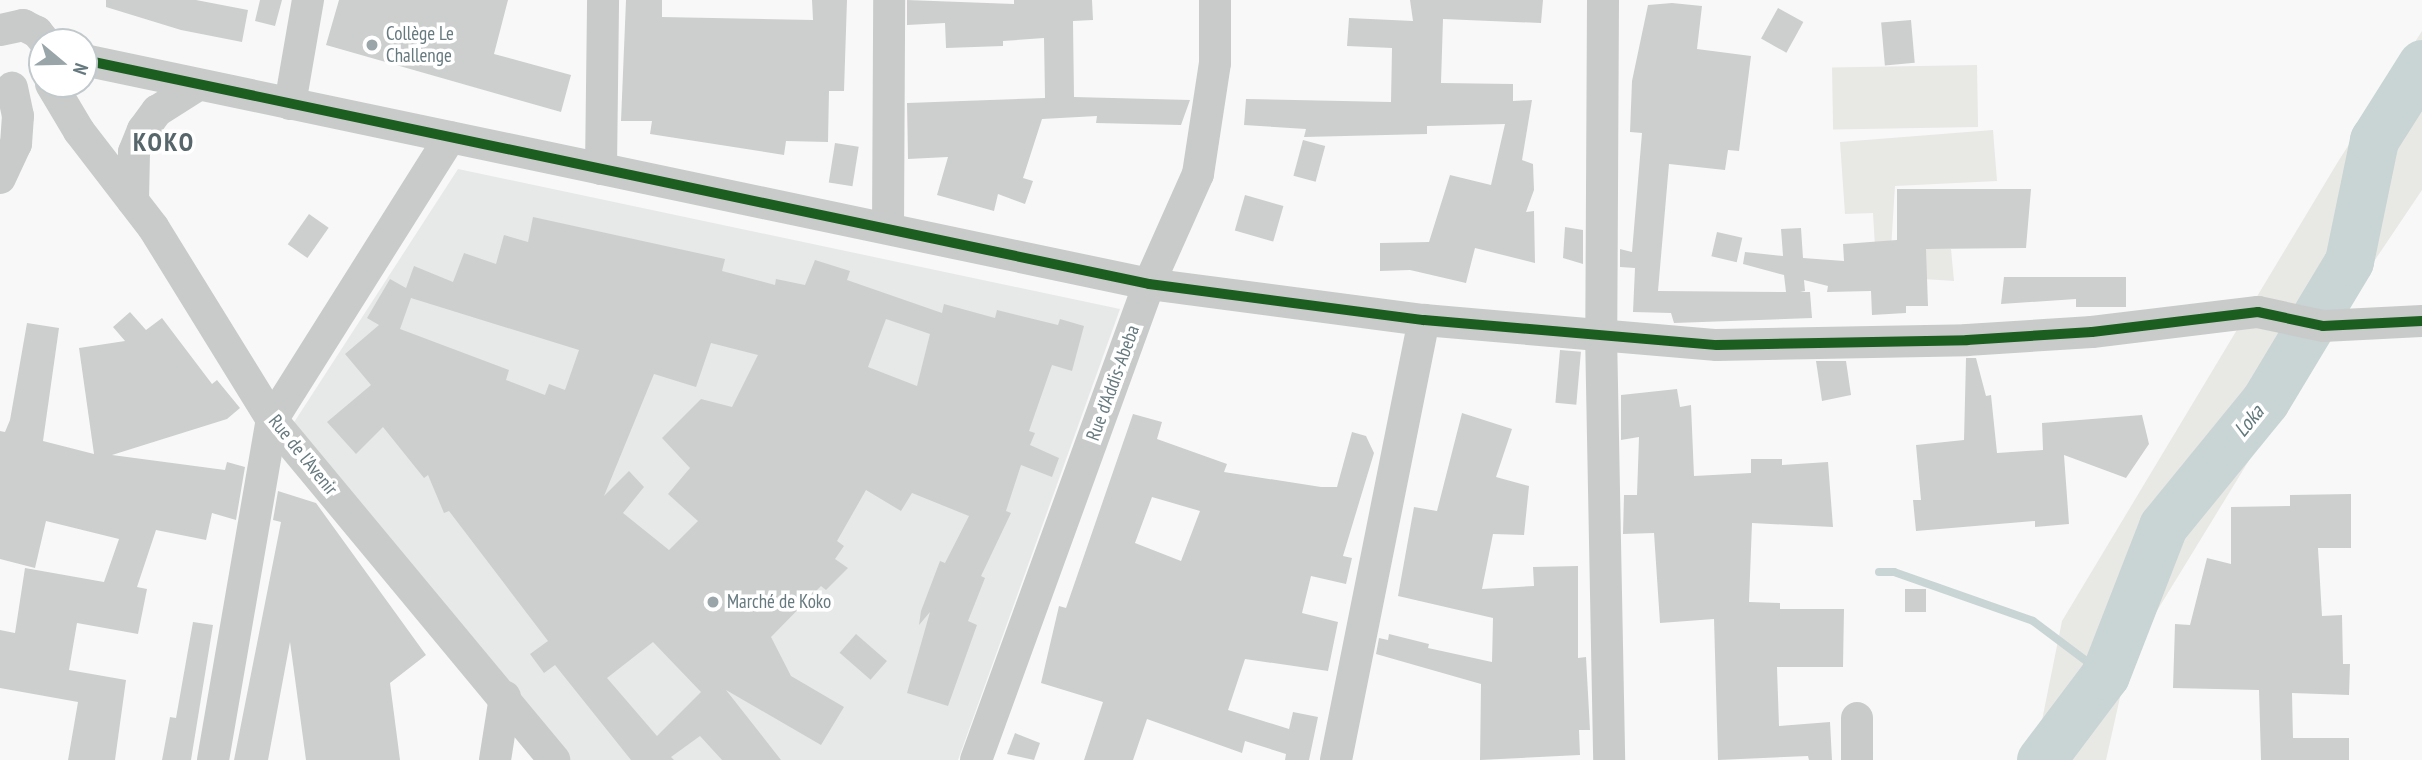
<!DOCTYPE html>
<meta charset="utf-8">
<style>
body{margin:0}
#map{position:relative;width:2422px;height:760px;overflow:hidden;background:#f8f8f8;font-family:"PT Sans Narrow",sans-serif}
div>[style]{position:absolute}
.built>*{inset:0;background:#e7e8e8}
.green>*{inset:0;background:#e8e9e5;transform-origin:0 0}
.stream>*{height:8px;margin:-4px;padding:0 4px;transform-origin:4px;border-radius:4px;background:#c9d4d4}
.river>*{height:49px;margin:-24.5px;padding:0 24.5px;transform-origin:24.5px;border-radius:24.5px;background:#c9d4d4}
.building>*{inset:0;background:#cdcfcf;transform-origin:0 0}
.minor>*{height:32px;margin:-16px;padding:0 16px;transform-origin:16px;border-radius:16px;background:#c9cbcb}
.cycleway>*{height:10px;margin:-5px;padding:0 5px;transform-origin:5px;border-radius:5px;background:#1b5e20}
.dots>*{width:19px;height:19px;translate:-50% -50%;box-sizing:border-box;border:4px solid #fff;border-radius:50%}
span{translate:-50% -50%;white-space:nowrap;text-align:center;line-height:1.15;-webkit-text-stroke:7px #fff;paint-order:stroke}
.poi-label{font-size:19px;color:#66797f}
.left{translate:0 -50%;text-align:left}
.street-label{font-size:19px;color:#66797f}
.water-label{font-size:21px;color:#607779;font-style:italic}
.district-label{font-size:26px;color:#57666b;font-weight:700;letter-spacing:2px}
.north{position:absolute;left:28px;top:28px;width:70px;height:70px;box-sizing:border-box;background:#fff;border:2px solid #c2c9cc;border-radius:50%;rotate:109deg;font-size:19px;font-weight:700;line-height:28px;text-align:center;color:#66797f}
.north::after{content:'';display:block;margin:auto;width:24px;height:32px;background:#99a5a9;clip-path:polygon(50% 0,100% 100%,50% 72%,0 100%)}
</style>
<div id="map">
<div class="built">
<div style="clip-path:polygon(458px 169px,1120px 309px,958px 760px,545px 760px,280px 444px)"></div>
</div>
<div class="green">
<div style="clip-path:polygon(2422px 31px,2422px 190px,2338px 315px,2155px 614px,2125px 675px,2106px 760px,2034px 760px,2062px 621px,2339px 160px)"></div>
<div style="left:1977px;top:65px;width:62px;height:145px;rotate:89deg"></div>
<div style="clip-path:polygon(1993px 130px,1997px 181px,1895px 186px,1891px 249px,1951px 249px,1954px 281px,1908px 278px,1875px 247px,1873px 213px,1845px 214px,1840px 142px)"></div>
</div>
<div class="stream">
<div style="left:1879px;top:572px;width:15px"></div>
<div style="left:1894px;top:572px;width:147px;rotate:19.4deg"></div>
<div style="left:2033px;top:621px;width:90px;rotate:36.9deg"></div>
</div>
<div class="river">
<div style="left:2041px;top:760px;width:106px;rotate:-53deg"></div>
<div style="left:2105px;top:675px;width:160px;rotate:-68.7deg"></div>
<div style="left:2163px;top:526px;width:161px;rotate:-50.8deg"></div>
<div style="left:2265px;top:401px;width:163px;rotate:-59deg"></div>
<div style="left:2349px;top:261px;width:124px;rotate:-78.3deg"></div>
<div style="left:2374px;top:140px;width:90px;rotate:-57.7deg"></div>
</div>
<div class="building">
<div style="clip-path:polygon(106px 0,196px 0,248px 10px,242px 42px,181px 30px,106px 7px)"></div>
<div style="clip-path:polygon(260px 0,282px 0,275px 26px,255px 21px)"></div>
<div style="clip-path:polygon(339px 0,508px 0,494px 54px,571px 75px,561px 112px,326px 45px)"></div>
<div style="clip-path:polygon(626px 0,662px 0,662px 17px,813px 20px,812px 0,847px 0,844px 91px,829px 91px,828px 142px,786px 141px,784px 155px,650px 134px,652px 121px,621px 121px)"></div>
<div style="clip-path:polygon(907px 0,1014px 4px,1014px 0,1092px 0,1093px 20px,1073px 21px,1074px 97px,1190px 100px,1181px 125px,1096px 123px,1097px 116px,1042px 119px,1023px 178px,1033px 181px,1025px 204px,998px 194px,994px 211px,937px 195px,948px 157px,908px 159px,907px 103px,1045px 98px,1044px 38px,1003px 41px,1003px 46px,946px 48px,945px 23px,907px 25px)"></div>
<div style="clip-path:polygon(1410px 0,1543px 0,1541px 23px,1443px 19px,1441px 83px,1513px 84px,1513px 101px,1532px 100px,1522px 160px,1533px 164px,1534px 190px,1526px 212px,1534px 211px,1535px 263px,1475px 248px,1466px 283px,1410px 270px,1380px 271px,1380px 243px,1429px 242px,1450px 175px,1491px 185px,1505px 124px,1427px 126px,1427px 134px,1304px 137px,1306px 129px,1244px 125px,1246px 99px,1391px 102px,1392px 48px,1347px 46px,1349px 18px,1413px 21px)"></div>
<div style="clip-path:polygon(1672px 3px,1702px 6px,1697px 49px,1751px 56px,1739px 151px,1728px 150px,1725px 170px,1669px 164px,1658px 291px,1786px 292px,1784px 275px,1743px 264px,1745px 252px,1783px 256px,1781px 229px,1801px 228px,1803px 258px,1844px 261px,1843px 244px,1897px 240px,1897px 189px,2031px 189px,2026px 248px,1926px 249px,1928px 306px,1906px 306px,1906px 313px,1872px 315px,1871px 291px,1827px 292px,1828px 286px,1804px 280px,1805px 291px,1800px 292px,1810px 292px,1812px 318px,1674px 323px,1671px 313px,1633px 312px,1635px 268px,1620px 267px,1620px 249px,1632px 252px,1642px 133px,1630px 132px,1632px 81px,1648px 5px)"></div>
<div style="left:1778px;top:8px;width:29px;height:35px;rotate:29deg"></div>
<div style="left:1911px;top:20px;width:43px;height:30px;rotate:85deg"></div>
<div style="left:1303px;top:140px;width:23px;height:37px;rotate:15deg"></div>
<div style="left:835px;top:143px;width:24px;height:40px;rotate:9deg"></div>
<div style="left:1245px;top:195px;width:40px;height:37px;rotate:16deg"></div>
<div style="left:309px;top:214px;width:24px;height:37px;rotate:35deg"></div>
<div style="clip-path:polygon(evenodd,533px 217px,725px 259px,722px 271px,775px 285px,776px 279px,805px 285px,815px 260px,850px 271px,847px 280px,942px 313px,944px 304px,995px 318px,997px 310px,1058px 325px,1060px 319px,1084px 326px,1072px 371px,1052px 365px,1029px 431px,1035px 433px,1030px 445px,1059px 458px,1052px 477px,1021px 465px,1006px 511px,1011px 513px,981px 576px,985px 578px,968px 621px,977px 625px,948px 706px,907px 693px,930px 612px,919px 625px,921px 611px,940px 561px,945px 563px,969px 516px,912px 493px,901px 511px,866px 490px,837px 541px,844px 546px,835px 559px,848px 568px,826px 590px,821px 586px,771px 637px,791px 676px,844px 707px,821px 745px,726px 690px,781px 760px,722px 760px,700px 736px,671px 757px,674px 760px,631px 760px,555px 665px,544px 673px,530px 654px,548px 641px,449px 511px,444px 513px,428px 475px,424px 478px,383px 427px,356px 454px,327px 422px,371px 385px,345px 354px,379px 325px,367px 318px,390px 279px,406px 288px,414px 266px,453px 282px,464px 253px,496px 264px,504px 235px,528px 242px,533px 217px,411px 298px,579px 350px,565px 390px,549px 384px,545px 395px,506px 380px,509px 370px,400px 329px,411px 298px,533px 217px,886px 319px,930px 334px,917px 386px,868px 367px,886px 319px,533px 217px,711px 343px,758px 355px,732px 407px,701px 399px,662px 438px,690px 468px,668px 494px,698px 521px,669px 550px,623px 513px,644px 487px,629px 471px,604px 496px,654px 374px,696px 387px,711px 343px,533px 217px,653px 642px,701px 692px,657px 736px,607px 678px,653px 642px)"></div>
<div style="clip-path:polygon(1565px 227px,1583px 230px,1583px 264px,1563px 258px)"></div>
<div style="left:1717px;top:232px;width:26px;height:25px;rotate:13deg"></div>
<div style="clip-path:polygon(2004px 277px,2126px 277px,2126px 307px,2076px 307px,2076px 299px,2001px 304px)"></div>
<div style="clip-path:polygon(130px 312px,146px 330px,162px 318px,212px 384px,217px 380px,240px 408px,227px 419px,112px 455px,225px 470px,227px 462px,245px 467px,236px 520px,212px 513px,206px 540px,156px 530px,137px 587px,147px 589px,138px 634px,77px 623px,69px 670px,126px 680px,115px 760px,68px 760px,78px 702px,0 688px,0 630px,15px 633px,25px 568px,104px 582px,119px 539px,46px 521px,35px 568px,0 559px,0 431px,5px 432px,10px 420px,27px 323px,59px 328px,43px 441px,94px 454px,79px 348px,125px 341px,113px 327px)"></div>
<div style="left:1560px;top:350px;width:21px;height:53px;rotate:5deg"></div>
<div style="clip-path:polygon(1966px 358px,1976px 358px,1986px 396px,1991px 395px,1997px 453px,2043px 450px,2042px 423px,2142px 415px,2149px 444px,2126px 478px,2064px 455px,2069px 524px,2035px 527px,2035px 521px,1916px 531px,1913px 500px,1921px 500px,1916px 445px,1964px 440px)"></div>
<div style="clip-path:polygon(1816px 361px,1846px 361px,1851px 395px,1822px 401px)"></div>
<div style="clip-path:polygon(1677px 389px,1680px 407px,1691px 405px,1694px 476px,1751px 473px,1751px 459px,1782px 459px,1782px 465px,1828px 462px,1833px 527px,1752px 523px,1749px 602px,1780px 603px,1780px 609px,1844px 609px,1843px 667px,1777px 667px,1779px 726px,1830px 722px,1832px 760px,1809px 760px,1808px 756px,1718px 760px,1714px 619px,1660px 623px,1654px 533px,1623px 534px,1624px 495px,1637px 495px,1639px 437px,1621px 440px,1621px 395px)"></div>
<div style="clip-path:polygon(1462px 413px,1512px 429px,1496px 477px,1529px 486px,1524px 535px,1493px 534px,1482px 589px,1534px 586px,1533px 567px,1578px 566px,1578px 658px,1586px 657px,1590px 730px,1579px 730px,1580px 755px,1480px 760px,1481px 684px,1376px 654px,1379px 638px,1388px 640px,1389px 634px,1429px 644px,1428px 648px,1492px 662px,1493px 618px,1398px 596px,1414px 507px,1437px 511px)"></div>
<div style="clip-path:polygon(evenodd,1133px 414px,1162px 422px,1157px 439px,1227px 464px,1224px 472px,1321px 487px,1337px 487px,1352px 432px,1366px 436px,1374px 453px,1343px 556px,1352px 558px,1346px 584px,1311px 576px,1302px 613px,1338px 622px,1328px 671px,1245px 659px,1228px 710px,1289px 729px,1293px 712px,1318px 717px,1309px 760px,1285px 760px,1286px 754px,1245px 741px,1242px 753px,1147px 719px,1133px 760px,1084px 760px,1103px 702px,1041px 683px,1059px 606px,1066px 608px,1133px 414px,1152px 497px,1200px 511px,1181px 561px,1135px 543px,1152px 497px)"></div>
<div style="clip-path:polygon(278px 491px,316px 503px,426px 655px,390px 683px,400px 760px,306px 760px,290px 642px,268px 760px,234px 760px,281px 522px,273px 520px)"></div>
<div style="clip-path:polygon(2351px 494px,2351px 548px,2318px 548px,2322px 616px,2342px 615px,2343px 664px,2350px 664px,2349px 695px,2292px 693px,2293px 738px,2349px 738px,2349px 760px,2261px 760px,2259px 690px,2173px 688px,2175px 624px,2190px 625px,2207px 558px,2231px 564px,2231px 507px,2290px 506px,2290px 495px)"></div>
<div style="left:1905px;top:589px;width:21px;height:23px"></div>
<div style="clip-path:polygon(193px 622px,213px 625px,191px 760px,162px 760px,170px 717px,176px 718px)"></div>
<div style="left:856px;top:634px;width:41px;height:25px;rotate:41deg"></div>
<div style="clip-path:polygon(1015px 733px,1040px 743px,1034px 760px,1007px 754px)"></div>
</div>
<div class="minor">
<div style="left:1603px;top:0;width:333px;rotate:90.3deg"></div>
<div style="left:1601px;top:333px;width:427px;rotate:88.9deg"></div>
<div style="left:0;top:30px;width:24px;rotate:-12deg"></div>
<div style="left:23px;top:25px;width:16px;rotate:27deg"></div>
<div style="left:37px;top:32px;width:13px;rotate:51deg"></div>
<div style="left:84px;top:60px;width:1088px;rotate:11.88deg"></div>
<div style="left:1149px;top:284px;width:277px;rotate:7.5deg"></div>
<div style="left:1424px;top:320px;width:294px;rotate:4.9deg"></div>
<div style="left:1717px;top:345px;width:250px;rotate:-1.1deg"></div>
<div style="left:1967px;top:340px;width:125px;rotate:-3.7deg"></div>
<div style="left:2092px;top:332px;width:167px;rotate:-6.9deg"></div>
<div style="left:2258px;top:312px;width:66px;rotate:12.2deg"></div>
<div style="left:2323px;top:326px;width:99px;rotate:-2.9deg"></div>
<div style="left:51px;top:84px;width:55px;rotate:59.2deg"></div>
<div style="left:79px;top:131px;width:121px;rotate:52.4deg"></div>
<div style="left:153px;top:227px;width:227px;rotate:58.3deg"></div>
<div style="left:272px;top:420px;width:442px;rotate:50.3deg"></div>
<div style="left:290px;top:104px;width:106px;rotate:-80.2deg"></div>
<div style="left:601px;top:169px;width:169px;rotate:-89.3deg"></div>
<div style="left:0;top:178px;width:38px;rotate:-65deg"></div>
<div style="left:16px;top:144px;width:28px;rotate:-86deg"></div>
<div style="left:18px;top:116px;width:29px;rotate:-102deg"></div>
<div style="left:133px;top:201px;width:49px;rotate:-88.8deg"></div>
<div style="left:134px;top:152px;width:24px;rotate:-68deg"></div>
<div style="left:143px;top:130px;width:24px;rotate:-54deg"></div>
<div style="left:157px;top:111px;width:49px;rotate:-32.4deg"></div>
<div style="left:888px;top:228px;width:228px;rotate:-89.7deg"></div>
<div style="left:213px;top:760px;width:345px;rotate:-80.2deg"></div>
<div style="left:272px;top:420px;width:334px;rotate:-57.8deg"></div>
<div style="left:495px;top:760px;width:64px;rotate:-81deg"></div>
<div style="left:976px;top:760px;width:506px;rotate:-70.03deg"></div>
<div style="left:1149px;top:284px;width:120px;rotate:-66deg"></div>
<div style="left:1198px;top:174px;width:112px;rotate:-81.3deg"></div>
<div style="left:1215px;top:63px;width:63px;rotate:-90deg"></div>
<div style="left:1336px;top:760px;width:449px;rotate:-78.7deg"></div>
<div style="left:1857px;top:760px;width:42px;rotate:-90deg"></div>
</div>
<div class="cycleway">
<div style="left:84px;top:60px;width:1088px;rotate:11.88deg"></div>
<div style="left:1149px;top:284px;width:277px;rotate:7.5deg"></div>
<div style="left:1424px;top:320px;width:294px;rotate:4.9deg"></div>
<div style="left:1717px;top:345px;width:250px;rotate:-1.1deg"></div>
<div style="left:1967px;top:340px;width:125px;rotate:-3.7deg"></div>
<div style="left:2092px;top:332px;width:167px;rotate:-6.9deg"></div>
<div style="left:2258px;top:312px;width:66px;rotate:12.2deg"></div>
<div style="left:2323px;top:326px;width:99px;rotate:-2.9deg"></div>
</div>
<div class="dots">
<div style="left:372px;top:45px;background:#99a5a9"></div>
<div style="left:713px;top:602px;background:#99a5a9"></div>
</div>
<div class="poi-label">
<span class="left" style="left:386px;top:45px">Collège Le<br>Challenge</span>
<span class="left" style="left:727px;top:602px">Marché de Koko</span>
</div>
<div class="street-label">
<span style="left:1113px;top:383px;rotate:-70deg">Rue d'Addis-Abeba</span>
<span style="left:303px;top:455px;rotate:51deg">Rue de l'Avenir</span>
</div>
<div class="water-label">
<span style="left:2249px;top:421px;rotate:-51deg">Loka</span>
</div>
<div class="district-label">
<span style="left:164px;top:142px">KOKO</span>
</div>
<div class="north">N</div>
</div>
